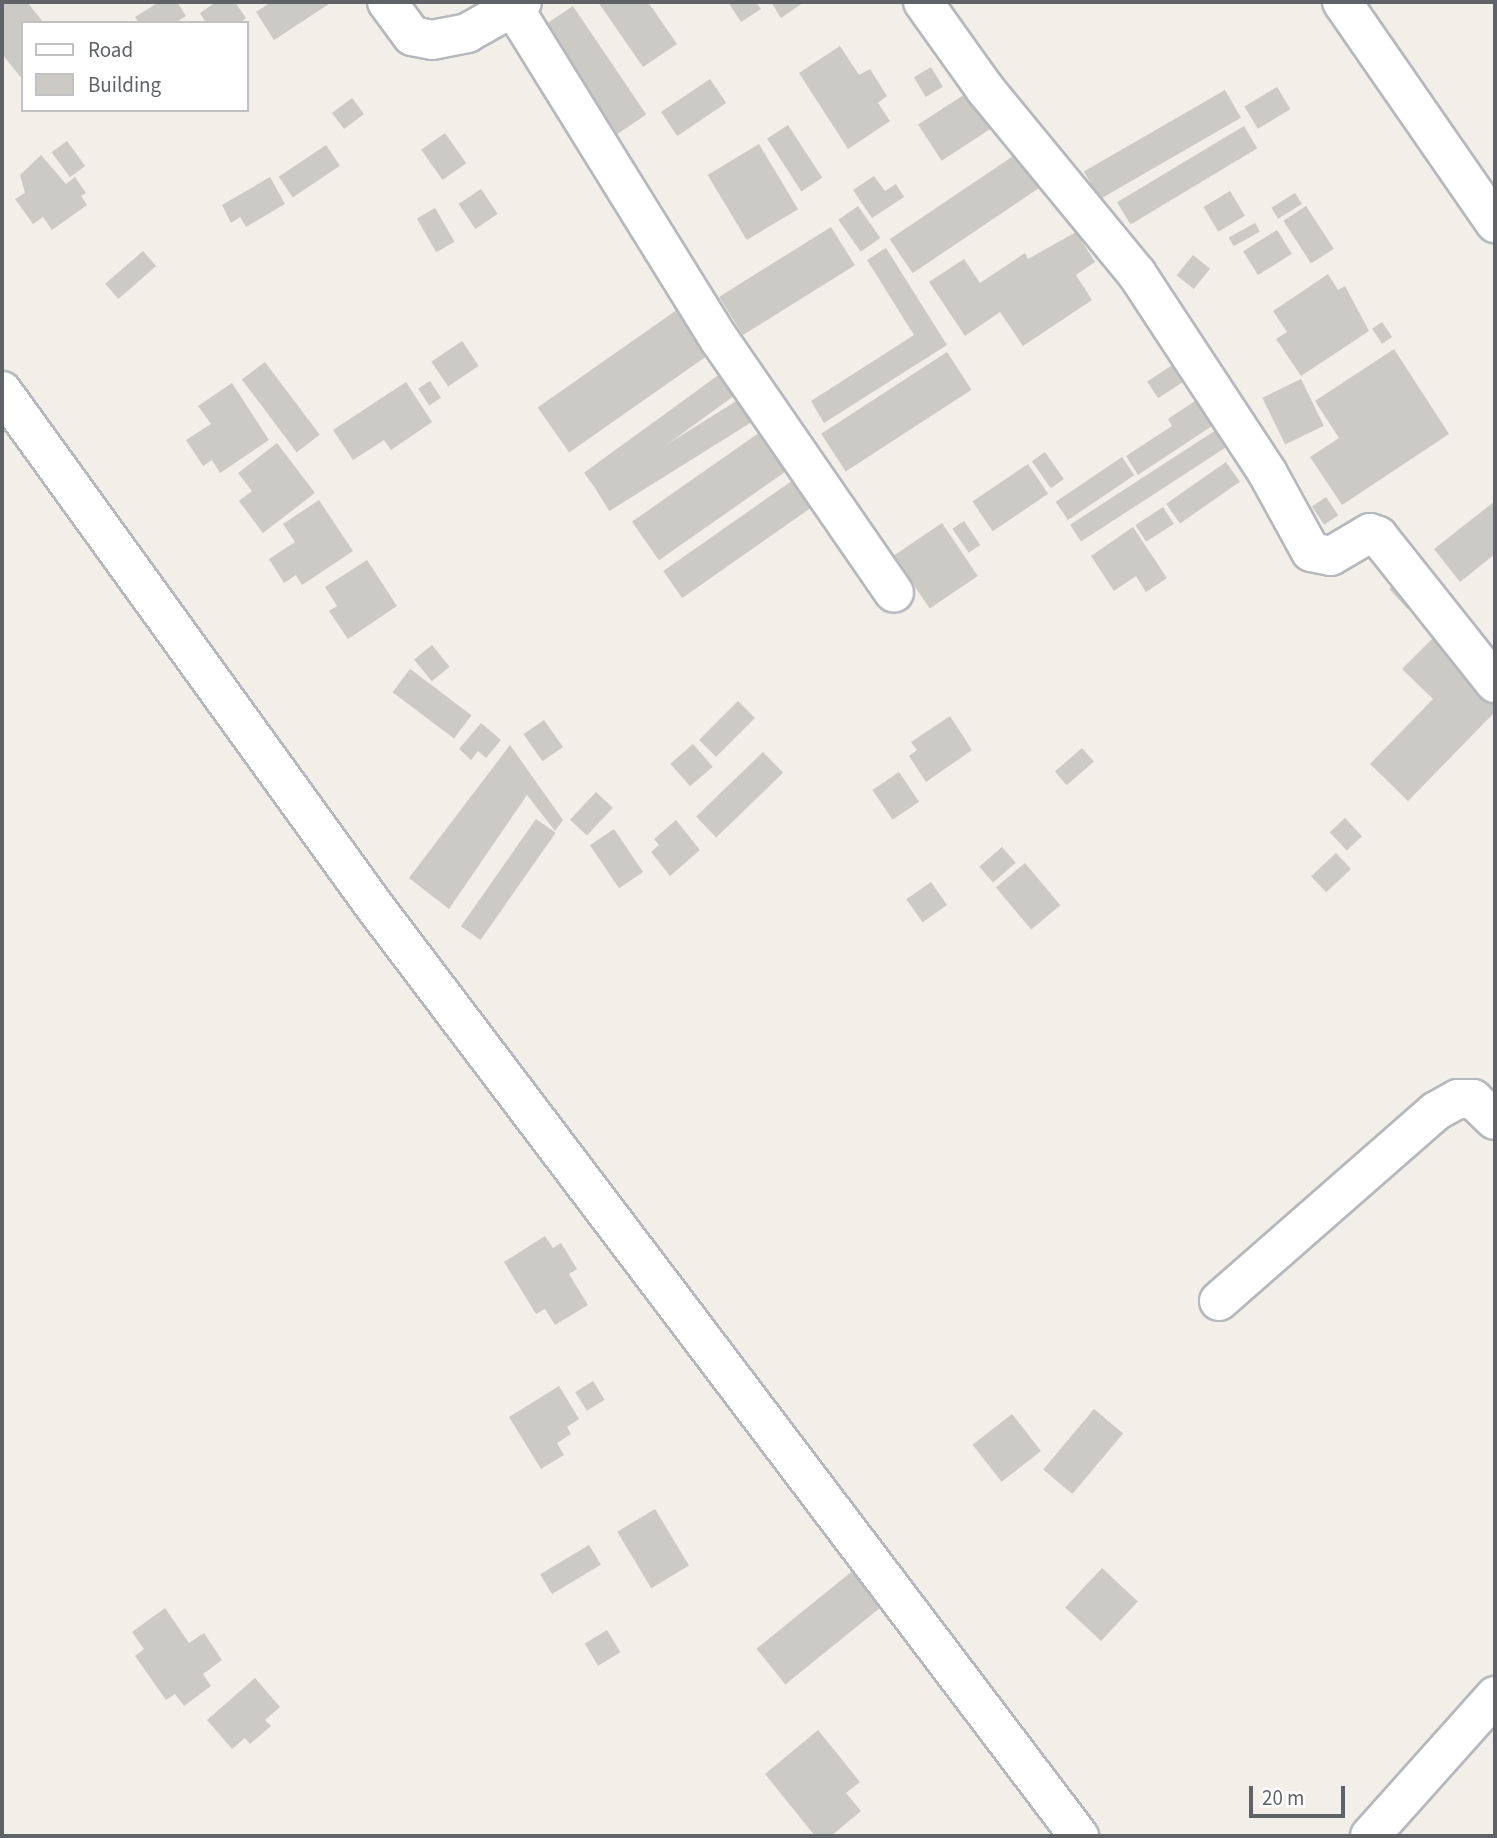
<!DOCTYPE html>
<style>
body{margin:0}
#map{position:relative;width:1497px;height:1838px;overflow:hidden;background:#f1efe8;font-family:"Source Sans 3",sans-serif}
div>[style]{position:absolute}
.building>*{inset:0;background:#cccac5;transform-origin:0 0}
.roads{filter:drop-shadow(2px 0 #b5b8bc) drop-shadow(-2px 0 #b5b8bc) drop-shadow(0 2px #b5b8bc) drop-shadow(0 -2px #b5b8bc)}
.minor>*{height:38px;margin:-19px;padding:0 19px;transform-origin:19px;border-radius:19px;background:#fff}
span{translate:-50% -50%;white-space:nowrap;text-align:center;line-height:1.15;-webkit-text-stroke:6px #fff;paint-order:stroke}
.frame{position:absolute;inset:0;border:4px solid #5f6368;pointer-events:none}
.legend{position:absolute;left:21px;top:21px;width:228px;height:91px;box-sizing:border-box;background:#fff;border:2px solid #bfc1c3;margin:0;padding:9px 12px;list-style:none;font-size:21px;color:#5f6368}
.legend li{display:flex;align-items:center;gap:14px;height:35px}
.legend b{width:35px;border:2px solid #bfc1c3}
.scale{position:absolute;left:1249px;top:1786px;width:96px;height:32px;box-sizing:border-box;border:4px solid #5f6368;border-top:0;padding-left:9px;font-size:21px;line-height:24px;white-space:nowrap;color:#5f6368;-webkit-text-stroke:5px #fff;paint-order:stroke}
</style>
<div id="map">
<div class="building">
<div style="clip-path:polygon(2px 2px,27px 2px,44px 23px,23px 23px,23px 80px,2px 54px)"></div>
<div style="clip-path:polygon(159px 2px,177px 2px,186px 16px,175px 23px,139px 23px,135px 17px)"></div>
<div style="clip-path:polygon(216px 2px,235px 2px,246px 18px,240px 23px,206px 23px,200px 13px)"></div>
<div style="clip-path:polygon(271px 2px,332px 2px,274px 40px,256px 12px)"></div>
<div style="clip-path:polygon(598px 2px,648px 2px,677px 44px,643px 67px)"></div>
<div style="clip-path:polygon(728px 2px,756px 2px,761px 9px,741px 22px)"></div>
<div style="clip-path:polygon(771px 2px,804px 2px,781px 18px)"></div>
<div style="left:573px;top:6px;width:131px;height:44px;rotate:56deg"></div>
<div style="clip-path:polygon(840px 46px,859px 75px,870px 69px,887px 96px,878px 103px,890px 121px,848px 149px,799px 73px)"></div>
<div style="left:931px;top:67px;width:23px;height:20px;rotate:59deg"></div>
<div style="left:710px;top:79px;width:29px;height:59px;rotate:56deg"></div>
<div style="left:976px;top:87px;width:43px;height:69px;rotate:57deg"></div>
<div style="left:1277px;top:87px;width:26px;height:38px;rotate:59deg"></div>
<div style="left:1225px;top:90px;width:32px;height:163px;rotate:60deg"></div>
<div style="left:352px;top:98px;width:20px;height:25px;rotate:53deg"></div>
<div style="left:788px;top:125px;width:63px;height:25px;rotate:57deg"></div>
<div style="left:1244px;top:126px;width:26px;height:148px;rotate:59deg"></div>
<div style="left:445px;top:133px;width:37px;height:29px;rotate:55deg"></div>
<div style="left:67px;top:141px;width:31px;height:19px;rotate:54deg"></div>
<div style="left:759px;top:144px;width:76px;height:60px;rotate:59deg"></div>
<div style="left:326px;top:145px;width:25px;height:57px;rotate:56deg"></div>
<div style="left:1019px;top:152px;width:41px;height:156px;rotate:56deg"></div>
<div style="clip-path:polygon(41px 155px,66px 184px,75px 177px,86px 193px,81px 196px,87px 205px,52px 230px,43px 217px,33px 224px,15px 199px,25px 193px,20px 175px)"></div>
<div style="clip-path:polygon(874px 176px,885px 191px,896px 184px,904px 197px,872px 218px,853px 190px)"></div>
<div style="clip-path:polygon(270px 177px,285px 204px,246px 227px,240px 217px,231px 223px,222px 205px)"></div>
<div style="left:481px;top:189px;width:30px;height:27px;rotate:56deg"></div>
<div style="left:1230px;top:191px;width:29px;height:31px;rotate:59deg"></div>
<div style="left:1295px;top:193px;width:13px;height:28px;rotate:58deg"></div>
<div style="left:858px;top:206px;width:39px;height:24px;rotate:55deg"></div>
<div style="left:1306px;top:206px;width:51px;height:27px;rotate:57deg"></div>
<div style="left:435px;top:208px;width:39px;height:21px;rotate:60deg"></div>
<div style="left:1255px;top:223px;width:10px;height:30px;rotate:61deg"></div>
<div style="left:831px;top:227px;width:45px;height:132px;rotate:58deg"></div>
<div style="left:1277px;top:230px;width:28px;height:40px;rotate:58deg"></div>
<div style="clip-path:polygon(1076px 232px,1095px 262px,1076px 275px,1092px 300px,1023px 346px,1000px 312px,965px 336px,929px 282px,964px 259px,980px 283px,1025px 253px,1028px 259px)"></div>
<div style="clip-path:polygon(886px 248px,947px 345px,824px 423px,811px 401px,914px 335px,867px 260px)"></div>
<div style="left:143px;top:251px;width:20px;height:50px;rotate:49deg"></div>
<div style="left:1193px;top:255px;width:22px;height:26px;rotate:39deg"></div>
<div style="clip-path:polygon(1328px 274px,1338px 290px,1345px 286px,1369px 331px,1301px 376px,1276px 339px,1287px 332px,1273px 311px)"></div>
<div style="left:681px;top:307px;width:55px;height:175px;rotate:55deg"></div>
<div style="left:1382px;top:322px;width:18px;height:12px;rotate:56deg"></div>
<div style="left:462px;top:341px;width:30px;height:37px;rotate:56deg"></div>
<div style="clip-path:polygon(1394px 349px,1449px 434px,1342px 505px,1310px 457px,1339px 438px,1315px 401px)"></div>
<div style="left:947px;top:352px;width:45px;height:150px;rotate:57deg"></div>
<div style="left:265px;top:362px;width:91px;height:29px;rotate:53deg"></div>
<div style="left:1174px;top:364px;width:20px;height:32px;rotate:57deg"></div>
<div style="left:724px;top:371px;width:26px;height:173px;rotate:54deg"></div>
<div style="left:1301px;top:379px;width:52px;height:43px;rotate:64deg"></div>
<div style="left:430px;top:381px;width:20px;height:14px;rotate:57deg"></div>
<div style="clip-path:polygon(406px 382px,432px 422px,391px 450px,384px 440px,353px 460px,333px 430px)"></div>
<div style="clip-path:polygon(232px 383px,269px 440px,220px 473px,212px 460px,203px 466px,186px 440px,211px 424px,198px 406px)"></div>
<div style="clip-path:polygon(1201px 397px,1218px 422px,1138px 475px,1126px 456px,1172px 426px,1168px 419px)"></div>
<div style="left:738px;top:400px;width:26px;height:168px;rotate:58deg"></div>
<div style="left:763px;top:430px;width:47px;height:160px;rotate:55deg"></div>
<div style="left:1216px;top:430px;width:20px;height:174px;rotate:57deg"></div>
<div style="clip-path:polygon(277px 443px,315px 493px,263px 533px,239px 501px,252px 491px,238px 473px)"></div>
<div style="left:1045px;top:452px;width:33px;height:16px;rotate:55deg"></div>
<div style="left:1122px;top:457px;width:22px;height:80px;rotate:56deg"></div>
<div style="left:1226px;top:462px;width:24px;height:73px;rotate:55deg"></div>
<div style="left:1028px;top:464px;width:36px;height:67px;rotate:56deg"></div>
<div style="left:796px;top:478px;width:33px;height:162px;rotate:55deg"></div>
<div style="left:1326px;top:497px;width:22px;height:17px;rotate:56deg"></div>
<div style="clip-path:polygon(319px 500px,353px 551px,302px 585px,296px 575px,284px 583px,269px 559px,295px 542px,283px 524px)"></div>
<div style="clip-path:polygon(1495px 501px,1495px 554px,1460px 582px,1434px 549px)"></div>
<div style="left:1163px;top:507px;width:20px;height:33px;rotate:57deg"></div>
<div style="left:964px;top:521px;width:29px;height:14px;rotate:56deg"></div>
<div style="left:942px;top:523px;width:64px;height:58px;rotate:56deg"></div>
<div style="clip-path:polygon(1133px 527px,1167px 578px,1146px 592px,1136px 576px,1114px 591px,1091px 556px)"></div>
<div style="clip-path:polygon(367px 560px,397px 606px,348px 639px,329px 611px,337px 606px,325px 587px)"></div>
<div style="left:1405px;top:575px;width:27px;height:21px;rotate:48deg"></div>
<div style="clip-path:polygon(1440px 631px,1495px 686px,1495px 712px,1408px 801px,1370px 764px,1433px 699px,1402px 669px)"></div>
<div style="left:432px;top:645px;width:28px;height:23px;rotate:51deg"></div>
<div style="left:410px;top:669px;width:77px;height:29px;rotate:37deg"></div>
<div style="left:738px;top:701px;width:24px;height:55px;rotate:45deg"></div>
<div style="clip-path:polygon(950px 716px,972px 750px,926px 782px,909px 756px,917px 750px,911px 742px)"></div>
<div style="left:544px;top:720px;width:33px;height:25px;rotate:55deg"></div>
<div style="clip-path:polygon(481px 723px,501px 740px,486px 758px,478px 751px,471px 760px,459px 749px)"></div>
<div style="left:693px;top:744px;width:30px;height:30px;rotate:49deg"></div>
<div style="clip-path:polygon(510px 745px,563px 820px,555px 831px,527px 795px,449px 909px,409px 878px)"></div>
<div style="left:1082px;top:748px;width:18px;height:36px;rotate:49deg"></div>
<div style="left:763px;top:752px;width:29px;height:93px;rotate:46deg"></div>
<div style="left:899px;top:772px;width:36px;height:32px;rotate:56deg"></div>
<div style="left:596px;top:792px;width:23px;height:38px;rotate:43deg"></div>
<div style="left:1345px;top:818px;width:25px;height:21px;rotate:47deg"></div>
<div style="left:536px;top:819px;width:24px;height:131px;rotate:35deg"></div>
<div style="clip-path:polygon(676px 820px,700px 850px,670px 876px,651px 852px,659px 845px,654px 839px)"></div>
<div style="left:614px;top:829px;width:52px;height:29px;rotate:56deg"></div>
<div style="left:1002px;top:847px;width:21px;height:30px;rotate:49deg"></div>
<div style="left:1336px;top:853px;width:22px;height:34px;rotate:47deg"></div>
<div style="left:1025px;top:863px;width:55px;height:38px;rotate:50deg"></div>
<div style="left:931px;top:882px;width:28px;height:30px;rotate:55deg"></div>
<div style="clip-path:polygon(545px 1236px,553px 1248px,561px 1243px,577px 1269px,569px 1274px,588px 1305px,555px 1325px,545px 1309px,536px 1314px,504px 1262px)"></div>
<div style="left:593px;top:1381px;width:22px;height:21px;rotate:58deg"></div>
<div style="clip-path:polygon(559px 1386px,579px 1419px,567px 1427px,571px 1434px,557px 1443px,564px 1455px,541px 1469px,509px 1417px)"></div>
<div style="left:1094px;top:1409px;width:38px;height:79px;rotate:40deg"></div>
<div style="left:1012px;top:1414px;width:47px;height:50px;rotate:52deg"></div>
<div style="left:655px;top:1509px;width:66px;height:44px;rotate:59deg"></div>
<div style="left:589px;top:1545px;width:23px;height:57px;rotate:59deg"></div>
<div style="left:866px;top:1560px;width:46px;height:141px;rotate:51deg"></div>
<div style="left:1102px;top:1568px;width:49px;height:54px;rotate:43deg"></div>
<div style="clip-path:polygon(165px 1608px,189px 1643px,204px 1633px,222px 1660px,203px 1674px,211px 1686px,184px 1706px,175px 1694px,166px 1700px,135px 1656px,144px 1649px,132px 1632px)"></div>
<div style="left:607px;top:1630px;width:26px;height:26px;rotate:59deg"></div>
<div style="clip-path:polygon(255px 1678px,280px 1707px,265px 1720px,271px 1726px,250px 1744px,245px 1738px,232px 1749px,207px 1720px)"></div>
<div style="clip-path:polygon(818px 1730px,860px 1782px,846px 1793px,861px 1811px,831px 1836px,815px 1836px,765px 1774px)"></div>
</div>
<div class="roads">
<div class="minor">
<div style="left:387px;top:2px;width:42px;rotate:53.7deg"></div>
<div style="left:412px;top:36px;width:20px;rotate:11deg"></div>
<div style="left:432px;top:40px;width:36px;rotate:-11deg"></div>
<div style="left:467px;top:33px;width:63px;rotate:-29.4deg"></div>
<div style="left:923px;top:2px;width:107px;rotate:54.5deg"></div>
<div style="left:985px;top:89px;width:239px;rotate:50.6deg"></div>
<div style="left:1137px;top:274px;width:237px;rotate:56.7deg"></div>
<div style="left:1267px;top:472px;width:91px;rotate:61.2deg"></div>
<div style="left:1311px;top:552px;width:20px;rotate:11deg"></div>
<div style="left:1331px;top:556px;width:45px;rotate:-30.5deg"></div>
<div style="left:1370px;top:533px;width:9px;rotate:21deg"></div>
<div style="left:1378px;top:536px;width:188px;rotate:51.5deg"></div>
<div style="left:1342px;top:2px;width:269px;rotate:55.3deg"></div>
<div style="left:513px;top:7px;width:391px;rotate:58.2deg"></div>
<div style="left:719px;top:339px;width:308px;rotate:55.4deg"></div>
<div style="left:2px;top:391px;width:637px;rotate:54.14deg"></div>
<div style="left:375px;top:907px;width:1166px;rotate:52.85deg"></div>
<div style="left:1219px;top:1301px;width:288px;rotate:-41.2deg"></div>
<div style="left:1436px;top:1111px;width:25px;rotate:-29deg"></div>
<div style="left:1458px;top:1099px;width:15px"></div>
<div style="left:1473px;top:1099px;width:30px;rotate:44deg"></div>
<div style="left:1370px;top:1836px;width:188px;rotate:-48.2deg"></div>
</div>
</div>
<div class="frame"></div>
<ul class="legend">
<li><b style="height:9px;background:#fff"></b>Road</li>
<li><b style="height:19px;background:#cccac5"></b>Building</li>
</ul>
<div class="scale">20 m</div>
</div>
